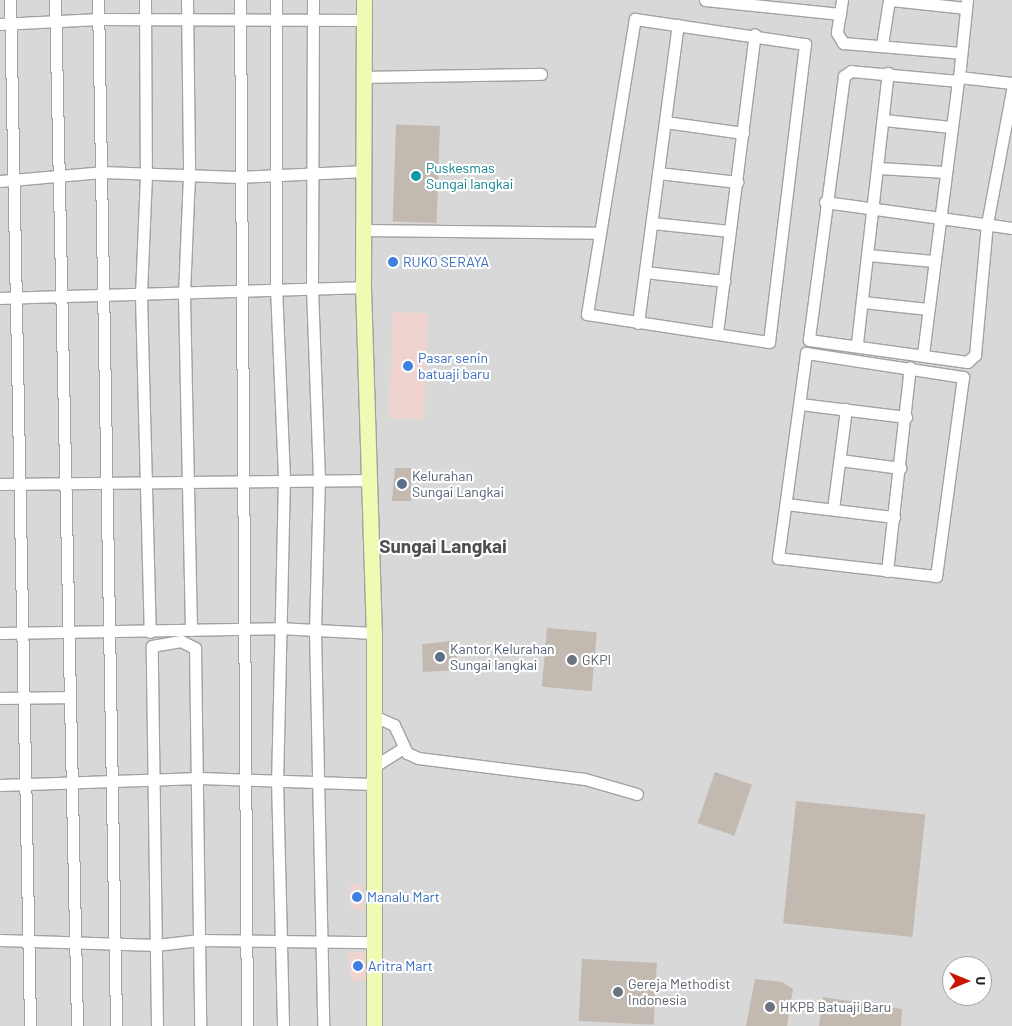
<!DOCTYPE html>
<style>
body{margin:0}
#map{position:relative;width:1012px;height:1026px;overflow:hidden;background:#edeae0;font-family:Barlow,sans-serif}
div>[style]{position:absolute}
.residential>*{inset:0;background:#d9d8d8}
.commercial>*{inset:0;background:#efd3cf;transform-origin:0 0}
.building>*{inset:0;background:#c2b9b0;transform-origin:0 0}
.roads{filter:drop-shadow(1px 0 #a2a2a2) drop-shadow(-1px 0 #a2a2a2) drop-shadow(0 1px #a2a2a2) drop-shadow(0 -1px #a2a2a2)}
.street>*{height:11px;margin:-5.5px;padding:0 5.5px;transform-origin:5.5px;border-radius:5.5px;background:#fff}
.secondary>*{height:15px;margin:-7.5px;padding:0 7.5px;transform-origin:7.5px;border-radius:7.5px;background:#effab2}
.dots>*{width:14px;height:14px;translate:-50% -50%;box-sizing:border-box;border:2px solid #fff;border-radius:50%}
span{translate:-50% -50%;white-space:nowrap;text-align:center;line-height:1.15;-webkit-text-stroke:4.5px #fff;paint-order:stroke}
.culture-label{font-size:14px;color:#0d838f}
.left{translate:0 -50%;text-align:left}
.shop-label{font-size:14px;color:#366cbe}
.service-label{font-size:14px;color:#4e5e75}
.worship-label{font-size:14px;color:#5b616d}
.district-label{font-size:19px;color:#4e4e4e;font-weight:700}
.north{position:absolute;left:942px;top:956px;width:50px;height:50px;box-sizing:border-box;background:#fff;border:1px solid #a4a4a4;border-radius:50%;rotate:90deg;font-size:14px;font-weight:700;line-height:20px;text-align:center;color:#1b1b1b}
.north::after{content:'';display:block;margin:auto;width:18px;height:22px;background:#c71500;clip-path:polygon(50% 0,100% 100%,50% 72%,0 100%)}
</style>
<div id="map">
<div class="residential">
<div style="clip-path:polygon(evenodd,0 0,1012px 0,1012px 1026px,0 1026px,0 0,952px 966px,982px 966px,982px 996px,952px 996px,952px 966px)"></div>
</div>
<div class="commercial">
<div style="left:393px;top:312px;width:35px;height:106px;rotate:2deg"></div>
<div style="clip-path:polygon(350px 884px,362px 885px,364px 910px,351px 910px)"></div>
<div style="clip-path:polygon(348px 952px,366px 952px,366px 980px,352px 982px)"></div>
</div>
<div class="building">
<div style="left:440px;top:126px;width:97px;height:44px;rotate:92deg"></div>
<div style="clip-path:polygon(395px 468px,411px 468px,411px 501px,392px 501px)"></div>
<div style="left:547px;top:628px;width:50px;height:59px;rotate:5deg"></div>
<div style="clip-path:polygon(453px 641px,460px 670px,423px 672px,422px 644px)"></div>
<div style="left:715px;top:772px;width:39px;height:54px;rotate:19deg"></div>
<div style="left:796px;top:801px;width:130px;height:123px;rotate:6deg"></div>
<div style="left:582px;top:959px;width:75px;height:62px;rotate:3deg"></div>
<div style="clip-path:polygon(755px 979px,782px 982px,793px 989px,787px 1026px,746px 1026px)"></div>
<div style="clip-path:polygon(823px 997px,902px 1009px,901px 1026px,819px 1026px)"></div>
</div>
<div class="roads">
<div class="street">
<div style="left:10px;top:0;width:1026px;rotate:88.88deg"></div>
<div style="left:55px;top:0;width:1026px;rotate:88.77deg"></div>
<div style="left:98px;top:0;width:1026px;rotate:88.99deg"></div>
<div style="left:145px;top:0;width:175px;rotate:89.7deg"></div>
<div style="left:146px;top:175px;width:121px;rotate:92.4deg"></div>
<div style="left:141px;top:296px;width:336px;rotate:88.5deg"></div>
<div style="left:187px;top:0;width:175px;rotate:89.3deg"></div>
<div style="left:189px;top:175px;width:120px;rotate:92.4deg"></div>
<div style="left:184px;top:295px;width:335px;rotate:88.8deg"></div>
<div style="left:240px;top:0;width:1026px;rotate:89.61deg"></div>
<div style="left:276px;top:0;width:287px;rotate:90deg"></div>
<div style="left:276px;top:287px;width:191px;rotate:87.6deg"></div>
<div style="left:284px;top:478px;width:301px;rotate:91.3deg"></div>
<div style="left:277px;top:779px;width:247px;rotate:88.6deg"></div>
<div style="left:313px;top:0;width:288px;rotate:90.2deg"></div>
<div style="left:312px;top:288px;width:190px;rotate:87.9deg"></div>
<div style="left:319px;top:478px;width:152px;rotate:91.5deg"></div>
<div style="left:315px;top:630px;width:396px;rotate:88.8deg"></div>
<div style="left:705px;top:0;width:136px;rotate:5.9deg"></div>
<div style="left:842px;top:0;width:33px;rotate:99deg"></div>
<div style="left:837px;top:33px;width:12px;rotate:59deg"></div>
<div style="left:843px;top:43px;width:118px;rotate:4.8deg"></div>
<div style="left:891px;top:0;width:75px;rotate:6.1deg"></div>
<div style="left:967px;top:0;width:77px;rotate:95.9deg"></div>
<div style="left:959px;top:77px;width:53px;rotate:6.5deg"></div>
<div style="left:635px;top:19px;width:172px;rotate:8.4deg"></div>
<div style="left:805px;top:44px;width:300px;rotate:96.9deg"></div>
<div style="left:769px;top:342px;width:184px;rotate:-171.3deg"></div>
<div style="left:587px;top:314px;width:299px;rotate:-80.8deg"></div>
<div style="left:0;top:24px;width:99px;rotate:-2.9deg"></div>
<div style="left:99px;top:19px;width:265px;rotate:0.2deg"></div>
<div style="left:882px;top:45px;width:46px;rotate:-81.2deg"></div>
<div style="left:366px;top:77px;width:175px;rotate:-1deg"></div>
<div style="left:884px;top:120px;width:67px;rotate:6deg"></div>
<div style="left:665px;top:122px;width:79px;rotate:8deg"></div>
<div style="left:879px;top:168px;width:66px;rotate:3.5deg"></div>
<div style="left:658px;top:173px;width:80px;rotate:6.5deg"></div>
<div style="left:0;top:181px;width:102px;rotate:-5deg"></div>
<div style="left:102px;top:172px;width:136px;rotate:2.1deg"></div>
<div style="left:238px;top:177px;width:127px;rotate:-2.7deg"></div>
<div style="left:825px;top:202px;width:189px;rotate:7.9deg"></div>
<div style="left:652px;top:223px;width:78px;rotate:5.9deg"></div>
<div style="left:364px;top:230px;width:234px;rotate:0.7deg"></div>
<div style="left:868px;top:255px;width:65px;rotate:5.3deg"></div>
<div style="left:645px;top:272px;width:80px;rotate:6.5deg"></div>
<div style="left:0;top:298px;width:363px;rotate:-1.7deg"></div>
<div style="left:863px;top:302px;width:65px;rotate:6.1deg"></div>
<div style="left:638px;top:323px;width:301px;rotate:-82.4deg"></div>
<div style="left:717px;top:333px;width:301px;rotate:-82.8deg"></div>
<div style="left:857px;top:343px;width:272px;rotate:-83.5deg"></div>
<div style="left:806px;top:353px;width:159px;rotate:8.7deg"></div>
<div style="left:963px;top:377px;width:201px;rotate:97.7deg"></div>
<div style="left:936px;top:576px;width:159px;rotate:-173.5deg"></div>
<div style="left:778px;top:558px;width:207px;rotate:-82.2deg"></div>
<div style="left:923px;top:354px;width:275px;rotate:-82.7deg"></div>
<div style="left:958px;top:81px;width:107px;rotate:-174.7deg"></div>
<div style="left:851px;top:71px;width:9px;rotate:144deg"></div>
<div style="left:844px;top:76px;width:266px;rotate:97.6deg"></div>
<div style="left:809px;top:340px;width:160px;rotate:7.9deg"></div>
<div style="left:967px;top:362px;width:11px;rotate:-41deg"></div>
<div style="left:975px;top:355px;width:132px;rotate:-84.8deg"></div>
<div style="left:987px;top:224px;width:136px;rotate:-79.4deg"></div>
<div style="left:800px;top:404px;width:107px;rotate:7deg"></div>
<div style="left:840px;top:460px;width:61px;rotate:7.6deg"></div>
<div style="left:0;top:484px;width:370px;rotate:-0.6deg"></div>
<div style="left:786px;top:504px;width:109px;rotate:6.9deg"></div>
<div style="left:833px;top:509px;width:101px;rotate:-82.6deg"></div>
<div style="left:887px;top:571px;width:205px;rotate:-83.6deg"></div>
<div style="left:0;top:633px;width:278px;rotate:-1deg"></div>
<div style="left:278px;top:628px;width:96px;rotate:3deg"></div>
<div style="left:0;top:698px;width:70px;rotate:-0.8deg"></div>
<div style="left:374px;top:716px;width:22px;rotate:24deg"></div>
<div style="left:394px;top:725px;width:31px;rotate:65deg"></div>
<div style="left:407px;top:753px;width:12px;rotate:24deg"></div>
<div style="left:418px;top:758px;width:168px;rotate:7.2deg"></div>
<div style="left:585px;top:779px;width:54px;rotate:16.1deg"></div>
<div style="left:373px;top:767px;width:36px;rotate:-32deg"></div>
<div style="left:0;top:785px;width:199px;rotate:-2deg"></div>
<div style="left:199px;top:778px;width:174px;rotate:2deg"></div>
<div style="left:0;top:940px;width:156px;rotate:1.8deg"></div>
<div style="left:156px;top:945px;width:44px;rotate:-6.5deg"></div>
<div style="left:200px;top:940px;width:174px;rotate:0.7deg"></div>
<div style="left:157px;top:1026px;width:380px;rotate:-90.8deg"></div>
<div style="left:152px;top:646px;width:29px;rotate:-10deg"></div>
<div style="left:181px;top:641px;width:16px;rotate:27deg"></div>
<div style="left:195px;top:648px;width:378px;rotate:89.2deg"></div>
</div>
<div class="secondary">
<div style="left:364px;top:0;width:287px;rotate:90.2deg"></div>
<div style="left:363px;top:287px;width:346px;rotate:88.2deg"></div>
<div style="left:374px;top:633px;width:393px;rotate:90deg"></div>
</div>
</div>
<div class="dots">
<div style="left:416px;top:176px;background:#0f9aa8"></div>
<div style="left:393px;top:262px;background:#3f7fe0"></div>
<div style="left:408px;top:366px;background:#3f7fe0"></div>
<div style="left:402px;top:484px;background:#5c6f8a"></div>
<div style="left:440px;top:657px;background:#5c6f8a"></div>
<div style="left:572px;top:660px;background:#6b7280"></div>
<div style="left:357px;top:897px;background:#3f7fe0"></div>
<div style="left:358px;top:966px;background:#3f7fe0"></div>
<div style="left:618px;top:992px;background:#6b7280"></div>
<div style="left:770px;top:1007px;background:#6b7280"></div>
</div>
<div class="culture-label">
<span class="left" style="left:426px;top:176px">Puskesmas<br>Sungai langkai</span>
</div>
<div class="shop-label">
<span class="left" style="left:403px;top:262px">RUKO SERAYA</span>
<span class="left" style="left:418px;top:366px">Pasar senin<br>batuaji baru</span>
<span class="left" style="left:367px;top:897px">Manalu Mart</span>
<span class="left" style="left:368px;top:966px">Aritra Mart</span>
</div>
<div class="service-label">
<span class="left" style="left:412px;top:484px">Kelurahan<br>Sungai Langkai</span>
<span class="left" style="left:450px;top:657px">Kantor Kelurahan<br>Sungai langkai</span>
</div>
<div class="worship-label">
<span class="left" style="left:582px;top:660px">GKPI</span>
<span class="left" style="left:628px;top:992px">Gereja Methodist<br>Indonesia</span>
<span class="left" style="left:780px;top:1007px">HKPB Batuaji Baru</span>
</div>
<div class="district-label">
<span style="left:443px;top:546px">Sungai Langkai</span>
</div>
<div class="north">U</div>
</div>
